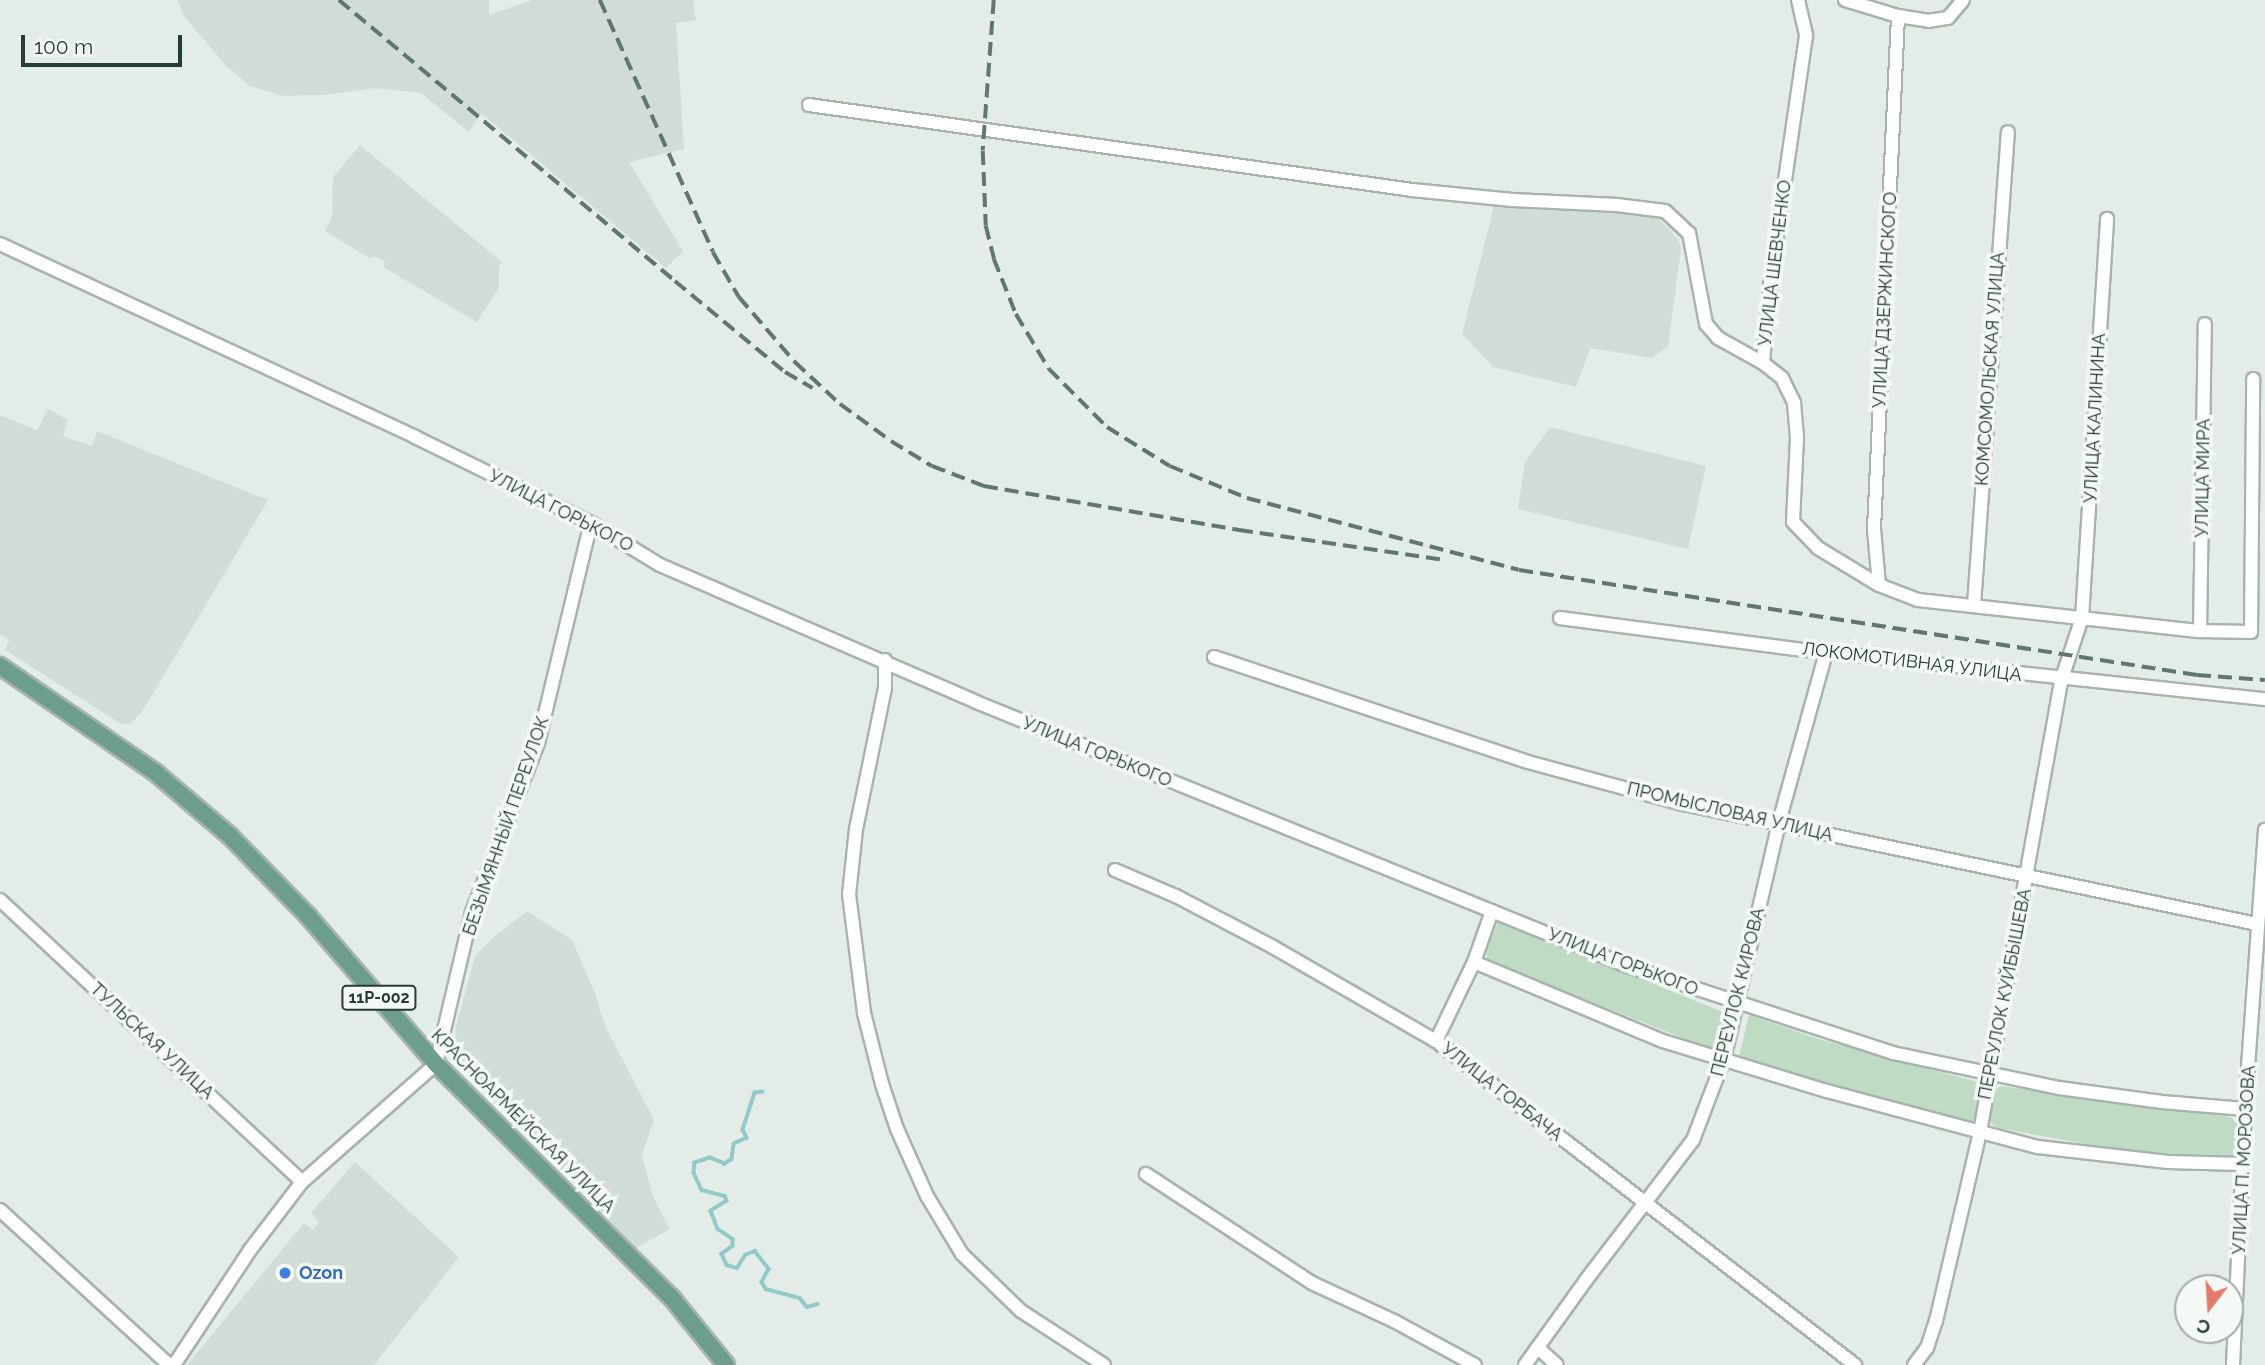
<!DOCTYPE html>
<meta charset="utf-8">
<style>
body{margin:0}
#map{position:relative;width:2265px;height:1365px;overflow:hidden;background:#e4ece7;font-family:Raleway,sans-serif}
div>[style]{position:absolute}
.built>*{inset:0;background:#d2dcd6}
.green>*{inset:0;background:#bfdbc3}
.stream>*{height:3.5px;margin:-1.75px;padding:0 1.75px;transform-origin:1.75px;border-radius:1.75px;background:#92c9cb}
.roads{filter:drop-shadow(2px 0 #a7b4ad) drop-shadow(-2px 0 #a7b4ad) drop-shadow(0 2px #a7b4ad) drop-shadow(0 -2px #a7b4ad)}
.minor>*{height:12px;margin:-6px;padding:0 6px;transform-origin:6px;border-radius:6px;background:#fff}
.major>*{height:16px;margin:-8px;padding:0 8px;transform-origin:8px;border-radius:8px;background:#6d9d8b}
.rail>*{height:3.5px;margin-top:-1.75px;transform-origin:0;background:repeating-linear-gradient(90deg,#60776e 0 14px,transparent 0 21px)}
.dots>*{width:19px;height:19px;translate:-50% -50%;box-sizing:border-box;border:4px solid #f4f9f6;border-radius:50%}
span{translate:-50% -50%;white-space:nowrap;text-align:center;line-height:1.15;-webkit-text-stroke:7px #f4f9f6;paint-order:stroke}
.shield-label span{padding:2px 5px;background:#f4f9f6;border:2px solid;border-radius:5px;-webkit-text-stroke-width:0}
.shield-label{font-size:16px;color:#253c33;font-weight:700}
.street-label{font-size:18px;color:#253c33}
.shop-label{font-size:18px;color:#366cbe;font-weight:700}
.left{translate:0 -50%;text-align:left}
.north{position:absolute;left:2174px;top:1274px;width:70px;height:70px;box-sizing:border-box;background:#f4f9f6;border:2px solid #a1ada8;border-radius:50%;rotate:197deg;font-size:19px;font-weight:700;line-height:28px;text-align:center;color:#253c33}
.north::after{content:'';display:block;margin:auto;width:24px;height:32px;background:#e47b6a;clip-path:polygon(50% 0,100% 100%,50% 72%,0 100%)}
.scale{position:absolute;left:21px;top:35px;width:161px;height:32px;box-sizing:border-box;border:4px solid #253c33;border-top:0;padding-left:9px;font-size:21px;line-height:24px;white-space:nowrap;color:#253c33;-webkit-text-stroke:5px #f4f9f6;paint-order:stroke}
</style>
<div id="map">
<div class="built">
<div style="clip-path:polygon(177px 0,489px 0,489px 15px,532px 0,693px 0,696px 20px,676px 23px,684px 149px,629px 162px,683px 251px,666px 268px,481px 113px,469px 132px,421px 93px,375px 88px,324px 95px,283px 96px,250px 86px,226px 66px,184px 16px)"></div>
<div style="clip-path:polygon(360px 145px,502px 262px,499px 266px,499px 288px,477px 322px,383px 267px,385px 262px,374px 256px,371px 259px,325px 231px,332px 217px,333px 177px)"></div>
<div style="clip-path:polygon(1507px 204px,1654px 214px,1677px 238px,1681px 248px,1668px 347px,1651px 358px,1590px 348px,1576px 387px,1493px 367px,1462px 334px,1494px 206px)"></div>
<div style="clip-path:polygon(48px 409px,68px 420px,63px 436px,92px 446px,97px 431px,268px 500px,142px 712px,129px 725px,121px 724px,5px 650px,9px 640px,0 634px,0 415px,37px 430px)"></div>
<div style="clip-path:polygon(1550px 427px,1706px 466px,1688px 549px,1518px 509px,1525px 462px)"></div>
<div style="clip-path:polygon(527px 911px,572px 940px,595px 993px,605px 1026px,654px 1120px,642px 1155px,653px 1196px,670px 1229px,636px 1248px,454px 1058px,456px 1027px,475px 956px,495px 936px)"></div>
<div style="clip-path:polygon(355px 1162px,459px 1257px,374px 1365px,187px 1365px,304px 1223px,313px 1230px,319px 1222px,311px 1213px)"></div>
</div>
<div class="green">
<div style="clip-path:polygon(1499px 920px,1725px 1013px,1728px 1022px,1719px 1046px,1710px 1049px,1487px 960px,1487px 950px)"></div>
<div style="clip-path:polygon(1749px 1015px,1815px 1038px,1981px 1083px,1983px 1089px,1978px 1117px,1969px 1123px,1739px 1057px)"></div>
<div style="clip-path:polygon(2001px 1086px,2231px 1117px,2239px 1127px,2237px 1155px,2232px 1159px,2114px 1149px,1998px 1128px,1988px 1121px,1995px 1090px)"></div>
</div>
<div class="stream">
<div style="left:763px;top:1092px;width:8px;rotate:173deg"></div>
<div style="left:755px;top:1093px;width:39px;rotate:108deg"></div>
<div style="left:743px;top:1130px;width:9px;rotate:63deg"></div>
<div style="left:747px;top:1138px;width:14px;rotate:155deg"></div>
<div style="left:734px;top:1144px;width:15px;rotate:98deg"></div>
<div style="left:732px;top:1159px;width:9px;rotate:144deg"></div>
<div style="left:725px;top:1164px;width:16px;rotate:-158deg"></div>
<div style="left:710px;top:1158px;width:16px;rotate:162deg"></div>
<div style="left:695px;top:1163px;width:10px;rotate:96deg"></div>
<div style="left:694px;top:1173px;width:19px;rotate:65deg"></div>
<div style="left:702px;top:1190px;width:24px;rotate:15deg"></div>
<div style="left:725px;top:1196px;width:5px;rotate:68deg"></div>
<div style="left:727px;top:1201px;width:19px;rotate:148deg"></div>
<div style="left:711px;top:1211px;width:19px;rotate:69deg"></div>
<div style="left:718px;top:1229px;width:18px;rotate:34deg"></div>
<div style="left:733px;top:1239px;width:7px;rotate:90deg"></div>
<div style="left:733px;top:1246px;width:14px;rotate:144deg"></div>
<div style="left:722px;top:1254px;width:12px;rotate:66deg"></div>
<div style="left:727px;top:1265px;width:10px;rotate:17deg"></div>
<div style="left:737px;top:1268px;width:15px;rotate:-58deg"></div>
<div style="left:745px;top:1255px;width:11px;rotate:-22deg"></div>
<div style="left:755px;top:1251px;width:23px;rotate:52deg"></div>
<div style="left:769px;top:1269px;width:15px;rotate:118deg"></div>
<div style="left:762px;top:1282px;width:8px;rotate:60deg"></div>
<div style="left:766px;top:1289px;width:35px;rotate:15deg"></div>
<div style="left:800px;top:1298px;width:11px;rotate:52deg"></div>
<div style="left:807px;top:1307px;width:11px;rotate:-15deg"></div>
</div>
<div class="roads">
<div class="minor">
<div style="left:1798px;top:0;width:37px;rotate:77deg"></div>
<div style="left:1806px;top:36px;width:251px;rotate:98.3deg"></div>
<div style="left:1770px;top:284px;width:79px;rotate:95.1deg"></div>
<div style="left:1763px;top:363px;width:24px;rotate:38deg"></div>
<div style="left:1782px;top:378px;width:28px;rotate:64deg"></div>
<div style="left:1794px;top:403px;width:34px;rotate:85deg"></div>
<div style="left:1797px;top:437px;width:85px;rotate:92.7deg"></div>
<div style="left:1793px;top:522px;width:36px;rotate:46deg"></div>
<div style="left:1818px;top:548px;width:71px;rotate:31.2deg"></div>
<div style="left:1879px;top:585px;width:42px;rotate:21deg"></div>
<div style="left:1918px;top:600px;width:284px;rotate:6.3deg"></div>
<div style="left:2200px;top:631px;width:51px;rotate:1.1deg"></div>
<div style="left:2251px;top:632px;width:253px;rotate:-89.5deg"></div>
<div style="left:1845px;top:0;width:55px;rotate:16.8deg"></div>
<div style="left:1898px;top:16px;width:30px;rotate:9deg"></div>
<div style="left:1928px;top:21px;width:20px;rotate:-9deg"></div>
<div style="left:1948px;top:18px;width:23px;rotate:-50deg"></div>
<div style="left:809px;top:105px;width:609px;rotate:8.02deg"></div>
<div style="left:1412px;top:190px;width:101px;rotate:5.7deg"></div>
<div style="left:1513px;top:200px;width:104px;rotate:2.8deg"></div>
<div style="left:1617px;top:205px;width:48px;rotate:7.1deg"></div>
<div style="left:1665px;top:211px;width:33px;rotate:43deg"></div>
<div style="left:1689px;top:233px;width:93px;rotate:79.4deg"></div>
<div style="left:1706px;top:324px;width:18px;rotate:49deg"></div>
<div style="left:1718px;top:338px;width:51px;rotate:29.1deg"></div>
<div style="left:0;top:244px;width:458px;rotate:24.9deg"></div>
<div style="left:415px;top:437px;width:196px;rotate:26deg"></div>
<div style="left:591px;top:523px;width:81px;rotate:31.3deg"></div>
<div style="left:660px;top:565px;width:65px;rotate:23.4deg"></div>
<div style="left:720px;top:591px;width:279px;rotate:23.4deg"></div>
<div style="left:976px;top:702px;width:702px;rotate:22.07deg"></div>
<div style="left:1627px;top:966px;width:280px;rotate:18.1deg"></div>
<div style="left:1893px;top:1053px;width:170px;rotate:11.9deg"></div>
<div style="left:2059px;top:1088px;width:104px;rotate:7.7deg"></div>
<div style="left:2162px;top:1102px;width:83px;rotate:4.8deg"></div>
<div style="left:1879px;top:585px;width:56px;rotate:-95.1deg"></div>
<div style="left:1874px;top:529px;width:514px;rotate:-87.32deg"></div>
<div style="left:1974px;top:605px;width:474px;rotate:-85.9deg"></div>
<div style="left:1560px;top:618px;width:237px;rotate:7.5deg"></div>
<div style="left:1795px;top:649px;width:473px;rotate:6.1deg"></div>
<div style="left:2200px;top:631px;width:307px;rotate:-89.1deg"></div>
<div style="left:1214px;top:657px;width:331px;rotate:18.5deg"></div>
<div style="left:1528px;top:762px;width:161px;rotate:15.2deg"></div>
<div style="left:1683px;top:804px;width:586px;rotate:11.81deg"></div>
<div style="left:885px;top:660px;width:28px;rotate:90deg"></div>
<div style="left:885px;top:688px;width:144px;rotate:101.6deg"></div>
<div style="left:856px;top:829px;width:65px;rotate:96.1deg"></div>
<div style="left:849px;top:894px;width:120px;rotate:82.8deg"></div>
<div style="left:864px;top:1013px;width:73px;rotate:75.8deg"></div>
<div style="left:882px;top:1084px;width:47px;rotate:71.6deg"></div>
<div style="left:897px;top:1129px;width:73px;rotate:65.9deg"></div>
<div style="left:927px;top:1196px;width:68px;rotate:58.9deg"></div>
<div style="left:962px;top:1254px;width:82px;rotate:44deg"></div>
<div style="left:1021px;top:1311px;width:99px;rotate:33deg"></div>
<div style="left:1115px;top:870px;width:66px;rotate:23.1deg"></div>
<div style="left:1176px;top:896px;width:110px;rotate:27.7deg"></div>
<div style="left:1273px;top:947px;width:188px;rotate:30deg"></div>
<div style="left:1436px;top:1041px;width:530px;rotate:37.71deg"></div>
<div style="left:0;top:900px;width:413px;rotate:43deg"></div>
<div style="left:1474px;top:962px;width:205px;rotate:22.7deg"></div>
<div style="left:1663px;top:1041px;width:171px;rotate:17deg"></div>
<div style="left:1827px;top:1091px;width:218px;rotate:14.9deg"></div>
<div style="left:2038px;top:1147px;width:131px;rotate:6.6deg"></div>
<div style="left:2168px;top:1162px;width:74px;rotate:1.5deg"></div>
<div style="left:1436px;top:1041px;width:88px;rotate:-64.3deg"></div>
<div style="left:1474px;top:962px;width:54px;rotate:-70.6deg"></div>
<div style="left:1146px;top:1174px;width:199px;rotate:33.3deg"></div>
<div style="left:1312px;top:1283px;width:90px;rotate:24.9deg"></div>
<div style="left:1394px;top:1321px;width:92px;rotate:28.5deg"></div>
<div style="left:0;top:1210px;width:229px;rotate:42.5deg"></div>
<div style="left:1538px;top:1348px;width:25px;rotate:42deg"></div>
<div style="left:174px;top:1365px;width:138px;rotate:-56.5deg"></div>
<div style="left:250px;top:1250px;width:86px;rotate:-52.6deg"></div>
<div style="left:302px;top:1182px;width:179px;rotate:-41.4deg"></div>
<div style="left:436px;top:1064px;width:156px;rotate:-76.7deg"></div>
<div style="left:472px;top:912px;width:181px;rotate:-68.7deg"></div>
<div style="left:538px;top:743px;width:226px;rotate:-76.5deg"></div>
<div style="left:1525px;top:1365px;width:105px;rotate:-54.3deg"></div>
<div style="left:1586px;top:1280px;width:176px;rotate:-52.6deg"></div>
<div style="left:1693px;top:1140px;width:87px;rotate:-69.1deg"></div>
<div style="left:1724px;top:1059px;width:243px;rotate:-76.9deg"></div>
<div style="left:1779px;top:822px;width:176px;rotate:-74.5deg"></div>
<div style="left:1914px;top:1365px;width:21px;rotate:-53deg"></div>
<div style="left:1927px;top:1348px;width:28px;rotate:-72deg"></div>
<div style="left:1936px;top:1321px;width:194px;rotate:-76.9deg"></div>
<div style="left:1980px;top:1132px;width:461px;rotate:-79.8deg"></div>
<div style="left:2062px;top:678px;width:63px;rotate:-71.6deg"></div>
<div style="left:2082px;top:618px;width:400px;rotate:-86.4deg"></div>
<div style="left:2233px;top:1365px;width:256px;rotate:-87.3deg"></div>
<div style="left:2245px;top:1109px;width:280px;rotate:-85.9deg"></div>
</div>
<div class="major">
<div style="left:0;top:666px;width:189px;rotate:34.4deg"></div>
<div style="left:156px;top:773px;width:97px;rotate:40.4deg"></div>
<div style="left:230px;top:836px;width:112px;rotate:45.7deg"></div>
<div style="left:308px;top:916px;width:196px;rotate:49.1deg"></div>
<div style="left:436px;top:1064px;width:331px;rotate:44.8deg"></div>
<div style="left:671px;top:1297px;width:87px;rotate:51deg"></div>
</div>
</div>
<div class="rail">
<div style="left:339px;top:0;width:438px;rotate:39.9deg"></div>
<div style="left:675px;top:281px;width:143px;rotate:39.6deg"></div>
<div style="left:785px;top:372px;width:32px;rotate:30deg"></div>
<div style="left:600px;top:0;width:276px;rotate:65.8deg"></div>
<div style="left:713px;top:252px;width:52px;rotate:60deg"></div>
<div style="left:739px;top:297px;width:86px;rotate:49.3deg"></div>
<div style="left:795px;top:362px;width:62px;rotate:43deg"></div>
<div style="left:840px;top:404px;width:63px;rotate:36deg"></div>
<div style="left:891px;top:441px;width:48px;rotate:31.4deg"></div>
<div style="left:932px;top:466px;width:56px;rotate:21deg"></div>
<div style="left:984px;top:486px;width:259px;rotate:9.8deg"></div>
<div style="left:1239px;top:530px;width:208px;rotate:8.3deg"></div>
<div style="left:994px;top:0;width:151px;rotate:94.2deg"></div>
<div style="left:983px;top:151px;width:75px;rotate:87.7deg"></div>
<div style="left:986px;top:226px;width:34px;rotate:76deg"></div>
<div style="left:994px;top:259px;width:59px;rotate:68.2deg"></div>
<div style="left:1016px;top:314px;width:64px;rotate:59deg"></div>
<div style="left:1049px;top:369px;width:82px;rotate:45deg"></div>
<div style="left:1107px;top:427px;width:74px;rotate:31.8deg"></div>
<div style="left:1170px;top:466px;width:83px;rotate:22.6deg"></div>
<div style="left:1247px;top:498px;width:281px;rotate:14.8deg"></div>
<div style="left:1519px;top:570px;width:686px;rotate:8.8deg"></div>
<div style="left:2197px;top:675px;width:68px;rotate:4.2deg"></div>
</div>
<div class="dots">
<div style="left:285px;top:1273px;background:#3f7fe0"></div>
</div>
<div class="shield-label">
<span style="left:379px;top:998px">11Р-002</span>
</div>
<div class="street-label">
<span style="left:1775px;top:263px;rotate:-83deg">УЛИЦА ШЕВЧЕНКО</span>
<span style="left:1885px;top:300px;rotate:-87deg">УЛИЦА ДЗЕРЖИНСКОГО</span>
<span style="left:1990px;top:369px;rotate:-86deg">КОМСОМОЛЬСКАЯ УЛИЦА</span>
<span style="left:2095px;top:418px;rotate:-87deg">УЛИЦА КАЛИНИНА</span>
<span style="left:2203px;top:478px;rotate:-89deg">УЛИЦА МИРА</span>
<span style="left:561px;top:511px;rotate:27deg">УЛИЦА ГОРЬКОГО</span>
<span style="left:1912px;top:662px;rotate:7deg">ЛОКОМОТИВНАЯ УЛИЦА</span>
<span style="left:1097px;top:752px;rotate:22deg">УЛИЦА ГОРЬКОГО</span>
<span style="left:1730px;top:812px;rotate:13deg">ПРОМЫСЛОВАЯ УЛИЦА</span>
<span style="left:506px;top:826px;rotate:-71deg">БЕЗЫМЯННЫЙ ПЕРЕУЛОК</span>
<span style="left:1623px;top:962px;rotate:21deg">УЛИЦА ГОРЬКОГО</span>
<span style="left:1738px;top:992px;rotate:-76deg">ПЕРЕУЛОК КИРОВА</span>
<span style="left:2005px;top:994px;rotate:-79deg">ПЕРЕУЛОК КУЙБЫШЕВА</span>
<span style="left:152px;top:1041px;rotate:43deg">ТУЛЬСКАЯ УЛИЦА</span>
<span style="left:1502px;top:1092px;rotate:38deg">УЛИЦА ГОРБАЧА</span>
<span style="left:523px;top:1121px;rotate:45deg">КРАСНОАРМЕЙСКАЯ УЛИЦА</span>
<span style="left:2244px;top:1160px;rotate:-87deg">УЛИЦА П. МОРОЗОВА</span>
</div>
<div class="shop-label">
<span class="left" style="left:299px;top:1273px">Ozon</span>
</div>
<div class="north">С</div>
<div class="scale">100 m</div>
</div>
